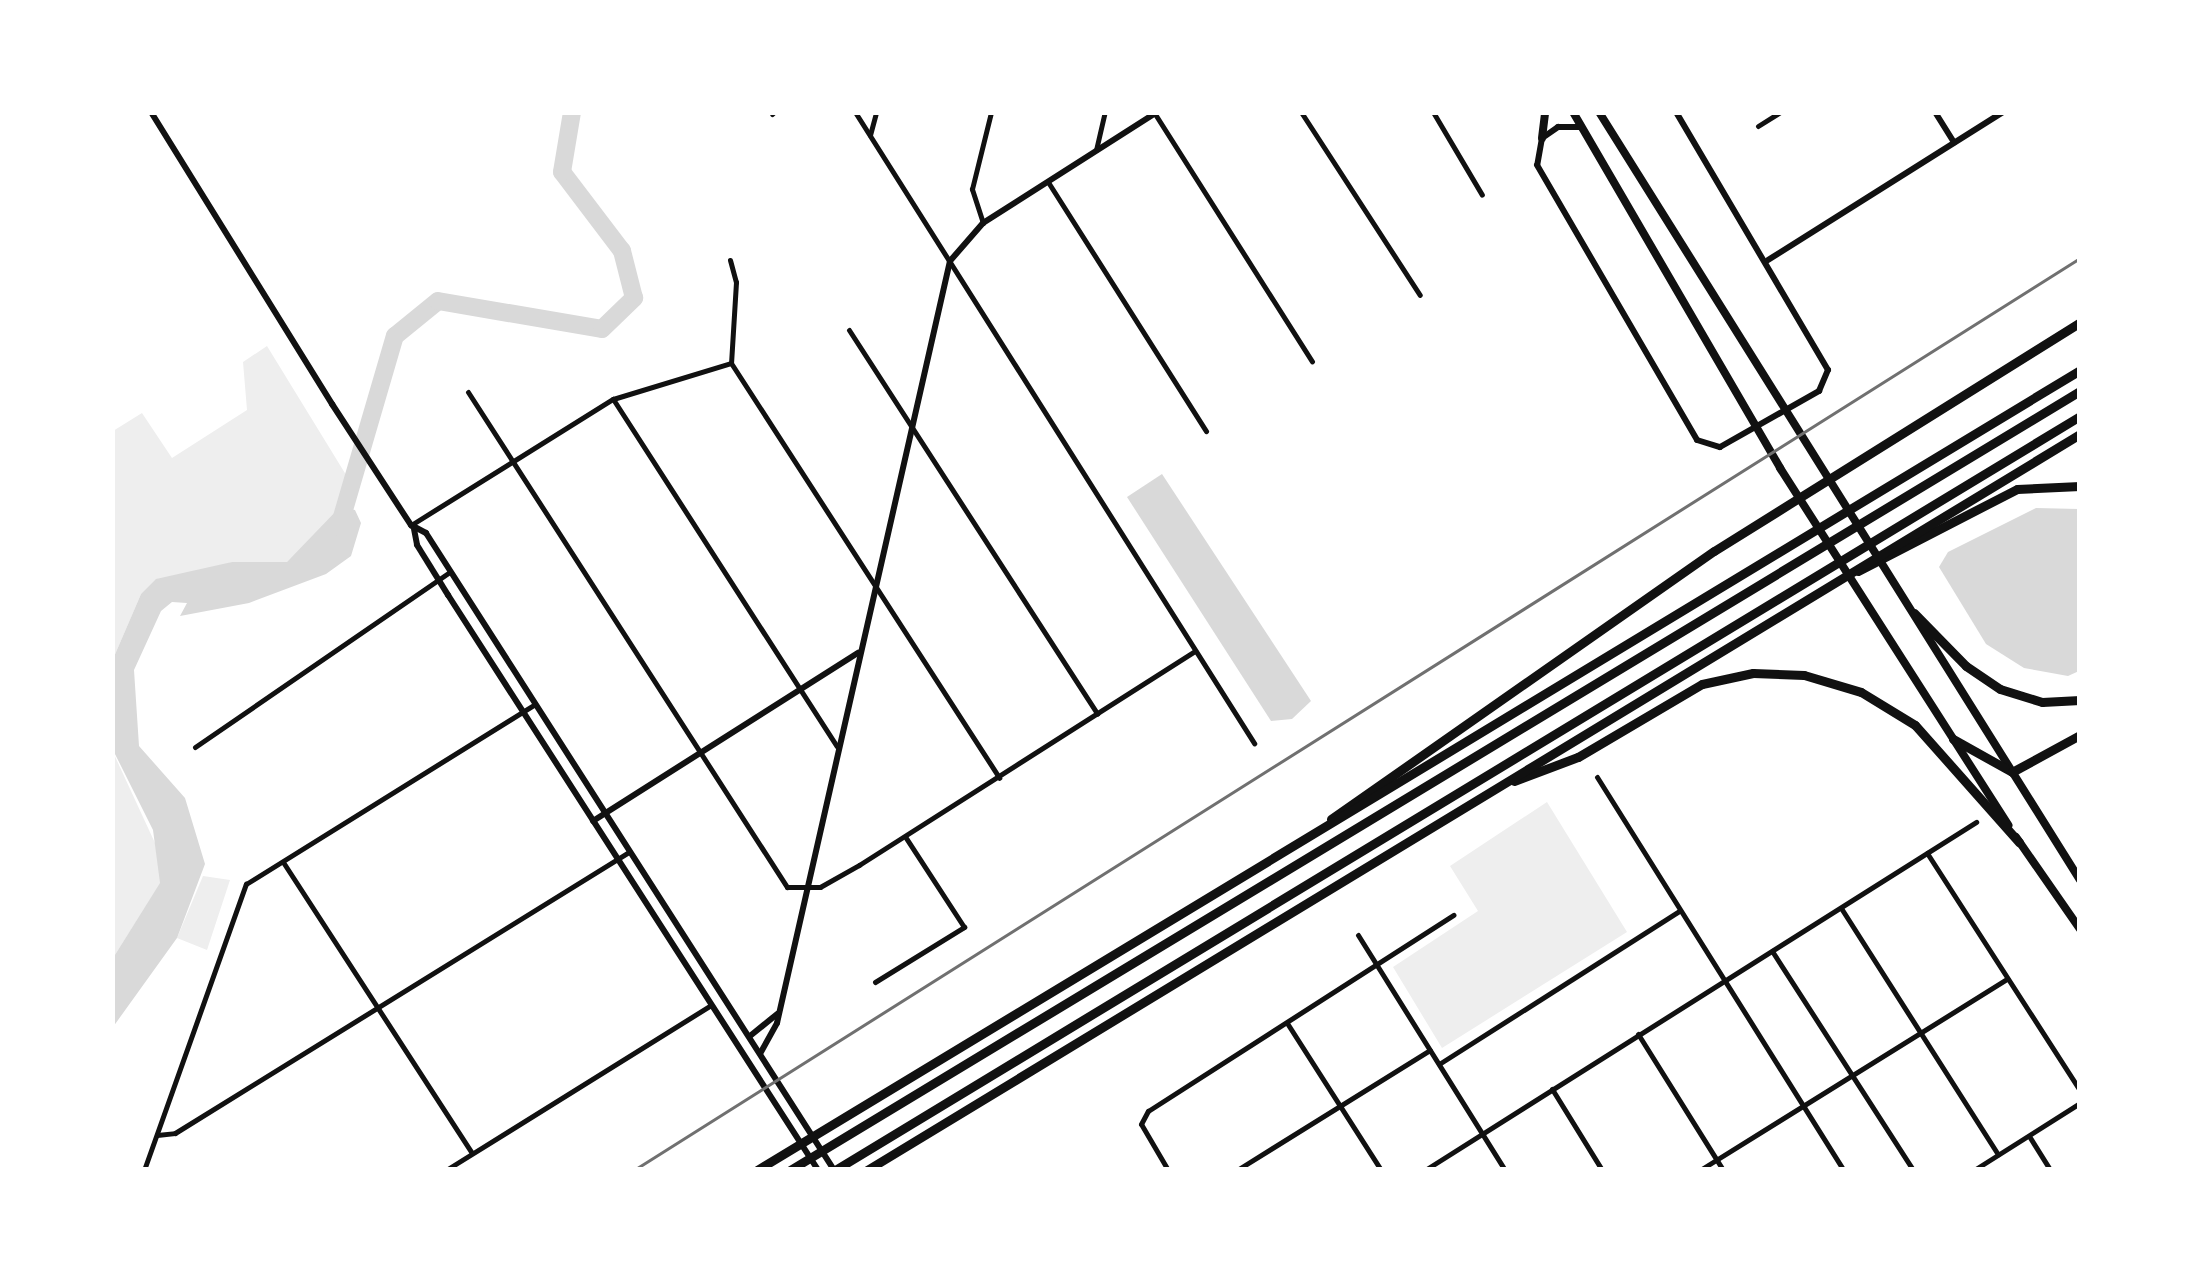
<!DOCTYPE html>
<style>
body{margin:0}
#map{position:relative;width:2192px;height:1282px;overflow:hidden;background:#fff;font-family:Jost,sans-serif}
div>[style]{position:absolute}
.green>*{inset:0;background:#eee}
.water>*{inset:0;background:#d9d9d9}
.river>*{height:18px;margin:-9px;padding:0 9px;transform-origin:9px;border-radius:9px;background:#d9d9d9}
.minor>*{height:5px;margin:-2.5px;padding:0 2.5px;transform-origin:2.5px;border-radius:2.5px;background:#111}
.tertiary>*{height:6px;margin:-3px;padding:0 3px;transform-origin:3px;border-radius:3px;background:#111}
.primary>*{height:8px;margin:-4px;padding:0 4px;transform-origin:4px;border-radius:4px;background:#111}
.motorway>*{height:9px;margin:-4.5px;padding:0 4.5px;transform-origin:4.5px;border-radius:4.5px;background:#111}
.rail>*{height:2.5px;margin:-1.25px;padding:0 1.25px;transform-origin:1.25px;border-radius:1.25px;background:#707070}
span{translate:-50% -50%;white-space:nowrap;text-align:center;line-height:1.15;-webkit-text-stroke:10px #fff;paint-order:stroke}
.frame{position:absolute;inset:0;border:115px solid #fff;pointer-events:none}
</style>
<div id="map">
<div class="green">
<div style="clip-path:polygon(267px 346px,351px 483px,332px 522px,287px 562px,232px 562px,141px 594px,113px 659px,113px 431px,142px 413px,172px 458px,247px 410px,243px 362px)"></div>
<div style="clip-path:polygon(112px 750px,161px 856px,160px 884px,113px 958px)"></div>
<div style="clip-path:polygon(1547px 802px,1627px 932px,1442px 1048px,1393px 967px,1478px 911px,1450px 866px)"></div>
<div style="clip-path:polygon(203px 876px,230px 880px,207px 950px,177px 938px)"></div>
</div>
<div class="water">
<div style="clip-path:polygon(1162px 474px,1311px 701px,1292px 719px,1271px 721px,1127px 497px)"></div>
<div style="clip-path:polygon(340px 507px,355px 510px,361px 523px,351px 556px,326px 574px,249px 603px,180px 616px,187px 603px,172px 602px,161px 611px,134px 670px,139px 746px,185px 798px,205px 864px,177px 938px,113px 1027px,113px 958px,160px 883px,153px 830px,113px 750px,113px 659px,141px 594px,156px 579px,232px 562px,287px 562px)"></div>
<div style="clip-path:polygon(2036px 508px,2079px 509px,2079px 671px,2068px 676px,2024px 668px,1986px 644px,1939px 567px,1948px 552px)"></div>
</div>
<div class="river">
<div style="left:339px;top:527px;width:199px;rotate:-73.7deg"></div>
<div style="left:395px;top:336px;width:55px;rotate:-39.1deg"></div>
<div style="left:438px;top:301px;width:166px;rotate:9.7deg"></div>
<div style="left:602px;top:329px;width:45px;rotate:-44.1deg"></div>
<div style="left:634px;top:298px;width:49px;rotate:-104.3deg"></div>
<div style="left:622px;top:251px;width:99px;rotate:-127.2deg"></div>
<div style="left:562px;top:172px;width:61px;rotate:-80.5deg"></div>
</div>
<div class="minor">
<div style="left:855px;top:112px;width:747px;rotate:57.69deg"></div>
<div style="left:1301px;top:112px;width:218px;rotate:57deg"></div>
<div style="left:1433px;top:112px;width:96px;rotate:59.4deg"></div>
<div style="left:772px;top:114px;width:3px;rotate:-45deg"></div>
<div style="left:1155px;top:114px;width:293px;rotate:57.6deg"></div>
<div style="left:1758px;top:126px;width:26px;rotate:-32deg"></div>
<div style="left:870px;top:135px;width:24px;rotate:-75deg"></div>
<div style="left:1096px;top:150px;width:39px;rotate:-77deg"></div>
<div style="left:1048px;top:182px;width:295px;rotate:57.6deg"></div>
<div style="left:983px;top:223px;width:36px;rotate:-108deg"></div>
<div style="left:972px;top:189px;width:79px;rotate:-76.1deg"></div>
<div style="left:730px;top:260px;width:23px;rotate:75deg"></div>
<div style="left:736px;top:282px;width:81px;rotate:93.5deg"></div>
<div style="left:731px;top:363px;width:494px;rotate:57.1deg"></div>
<div style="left:849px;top:330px;width:457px;rotate:57.1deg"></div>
<div style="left:468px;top:392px;width:589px;rotate:57.2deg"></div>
<div style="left:787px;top:887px;width:33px"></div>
<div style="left:820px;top:887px;width:45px;rotate:-29.4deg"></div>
<div style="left:859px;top:865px;width:398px;rotate:-32.5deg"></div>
<div style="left:613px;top:399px;width:413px;rotate:57.2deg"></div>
<div style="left:411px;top:525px;width:238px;rotate:-32deg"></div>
<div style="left:613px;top:399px;width:123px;rotate:-17deg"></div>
<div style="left:195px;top:747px;width:309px;rotate:-34.5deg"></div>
<div style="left:1597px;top:777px;width:464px;rotate:57.9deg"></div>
<div style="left:1927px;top:853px;width:282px;rotate:57.2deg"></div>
<div style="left:283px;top:862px;width:347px;rotate:57deg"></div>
<div style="left:1841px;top:908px;width:292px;rotate:57.5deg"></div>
<div style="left:1358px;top:935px;width:277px;rotate:58deg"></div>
<div style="left:1772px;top:951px;width:260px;rotate:57.2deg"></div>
<div style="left:875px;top:982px;width:105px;rotate:-31.7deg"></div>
<div style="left:964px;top:927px;width:106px;rotate:-123.1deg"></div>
<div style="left:1287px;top:1023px;width:174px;rotate:57.4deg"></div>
<div style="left:1638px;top:1034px;width:160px;rotate:58deg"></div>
<div style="left:1439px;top:1064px;width:285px;rotate:-32.5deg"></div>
<div style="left:1552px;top:1089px;width:95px;rotate:58.3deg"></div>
<div style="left:157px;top:1135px;width:18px;rotate:-6deg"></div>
<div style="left:175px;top:1133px;width:534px;rotate:-31.76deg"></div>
<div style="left:2029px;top:1136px;width:40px;rotate:58deg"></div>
<div style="left:144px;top:1170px;width:304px;rotate:-70.4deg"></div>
<div style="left:246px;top:884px;width:340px;rotate:-31.9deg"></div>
<div style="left:446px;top:1170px;width:312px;rotate:-31.9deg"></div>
<div style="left:1168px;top:1170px;width:53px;rotate:-120.4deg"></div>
<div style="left:1141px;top:1124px;width:15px;rotate:-62deg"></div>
<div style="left:1148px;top:1111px;width:363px;rotate:-32.7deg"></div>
<div style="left:1237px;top:1170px;width:227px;rotate:-31.9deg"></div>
<div style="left:1425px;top:1170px;width:652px;rotate:-32.28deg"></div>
<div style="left:1700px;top:1170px;width:362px;rotate:-31.9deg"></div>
<div style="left:1974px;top:1170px;width:125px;rotate:-32.3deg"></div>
</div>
<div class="tertiary">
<div style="left:151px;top:112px;width:344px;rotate:58.2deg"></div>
<div style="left:332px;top:404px;width:145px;rotate:56.9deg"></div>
<div style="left:411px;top:525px;width:17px;rotate:28deg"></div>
<div style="left:426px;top:533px;width:756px;rotate:57.36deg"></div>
<div style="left:1935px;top:112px;width:36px;rotate:58deg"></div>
<div style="left:1582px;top:127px;width:24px;rotate:180deg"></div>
<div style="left:1558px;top:127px;width:19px;rotate:145deg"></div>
<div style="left:1542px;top:138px;width:27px;rotate:100deg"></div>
<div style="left:1537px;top:165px;width:318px;rotate:59.8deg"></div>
<div style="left:1697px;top:440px;width:24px;rotate:17deg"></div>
<div style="left:1720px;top:447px;width:114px;rotate:-29.5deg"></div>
<div style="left:1819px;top:391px;width:23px;rotate:-67deg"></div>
<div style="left:1828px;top:370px;width:299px;rotate:-120.5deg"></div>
<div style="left:1768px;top:260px;width:278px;rotate:-32.2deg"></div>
<div style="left:414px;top:529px;width:16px;rotate:79deg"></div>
<div style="left:417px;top:545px;width:59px;rotate:58.2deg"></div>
<div style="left:448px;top:595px;width:684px;rotate:57.24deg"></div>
<div style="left:593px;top:821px;width:314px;rotate:-32.4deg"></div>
<div style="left:750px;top:1036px;width:35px;rotate:-39deg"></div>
<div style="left:761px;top:1052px;width:33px;rotate:-61deg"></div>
<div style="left:777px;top:1023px;width:781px;rotate:-77.21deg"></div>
<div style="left:950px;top:261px;width:50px;rotate:-49deg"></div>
<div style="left:983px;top:223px;width:206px;rotate:-32.5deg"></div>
</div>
<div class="primary">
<div style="left:1573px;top:112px;width:412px;rotate:59.8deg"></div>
<div style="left:1780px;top:468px;width:424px;rotate:57.4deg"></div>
<div style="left:1599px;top:112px;width:906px;rotate:57.94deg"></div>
<div style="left:1542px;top:138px;width:26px;rotate:-83deg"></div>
<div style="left:2016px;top:837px;width:112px;rotate:55.2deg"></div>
</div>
<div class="motorway">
<div style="left:1858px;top:571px;width:179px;rotate:-27.3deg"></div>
<div style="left:2017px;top:489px;width:63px;rotate:-2.7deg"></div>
<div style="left:1914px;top:613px;width:74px;rotate:45.5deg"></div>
<div style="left:1966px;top:666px;width:41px;rotate:34.1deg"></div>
<div style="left:2000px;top:689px;width:44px;rotate:17.2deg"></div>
<div style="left:2042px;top:702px;width:38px;rotate:-3deg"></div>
<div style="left:1953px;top:739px;width:68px;rotate:29.2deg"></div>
<div style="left:2012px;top:772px;width:77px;rotate:-28.6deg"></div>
<div style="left:1514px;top:781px;width:68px;rotate:-20.6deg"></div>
<div style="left:1578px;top:757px;width:144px;rotate:-30.5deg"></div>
<div style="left:1702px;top:684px;width:52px;rotate:-12.2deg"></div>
<div style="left:1753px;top:673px;width:51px;rotate:2.2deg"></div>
<div style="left:1804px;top:675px;width:59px;rotate:16.6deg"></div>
<div style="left:1861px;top:692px;width:63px;rotate:31.4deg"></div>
<div style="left:1915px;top:725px;width:157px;rotate:48.4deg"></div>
<div style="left:1331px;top:819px;width:467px;rotate:-35deg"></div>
<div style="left:1714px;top:551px;width:432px;rotate:-32deg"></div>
<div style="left:757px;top:1170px;width:1546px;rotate:-31.16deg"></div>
<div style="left:790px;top:1170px;width:1507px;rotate:-31.13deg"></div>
<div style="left:835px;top:1170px;width:1456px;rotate:-31.2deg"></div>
<div style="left:867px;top:1170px;width:1419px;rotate:-31.25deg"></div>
</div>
<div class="rail">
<div style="left:634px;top:1170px;width:1710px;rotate:-32.24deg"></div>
</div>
<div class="frame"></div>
</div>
